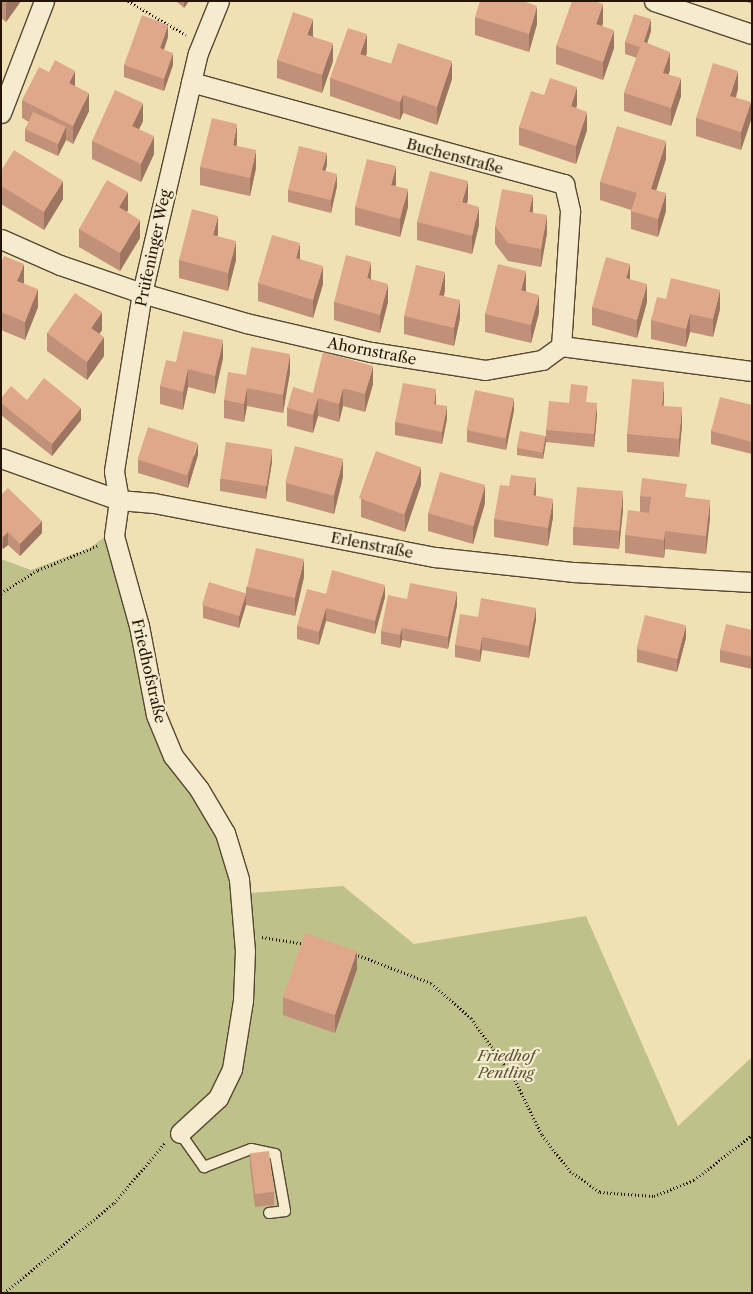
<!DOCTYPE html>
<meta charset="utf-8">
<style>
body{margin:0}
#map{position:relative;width:753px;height:1294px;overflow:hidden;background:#f0e1b5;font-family:"Libre Caslon Text",serif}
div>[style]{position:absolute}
.green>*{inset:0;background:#bfc18a}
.path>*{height:3px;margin-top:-1.5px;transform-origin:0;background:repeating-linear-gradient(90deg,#251303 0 1px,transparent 0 3.5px)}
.roads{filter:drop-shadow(1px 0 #584630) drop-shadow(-1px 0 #584630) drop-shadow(0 1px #584630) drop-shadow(0 -1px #584630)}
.lane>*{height:10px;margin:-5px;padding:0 5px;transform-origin:5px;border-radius:5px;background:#f5eccf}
.street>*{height:19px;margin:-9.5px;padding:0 9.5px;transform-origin:9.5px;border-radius:9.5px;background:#f5eccf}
.wall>*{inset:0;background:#c09078}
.shaded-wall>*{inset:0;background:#9c7661}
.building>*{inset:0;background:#dfa88b;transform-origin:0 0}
span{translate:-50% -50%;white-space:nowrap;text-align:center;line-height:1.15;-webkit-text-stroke:4.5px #f5eccf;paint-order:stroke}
.street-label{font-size:15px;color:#251303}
.park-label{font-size:15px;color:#5b5032;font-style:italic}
.frame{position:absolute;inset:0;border:2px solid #251303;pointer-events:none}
</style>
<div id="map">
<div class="green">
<div style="clip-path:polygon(119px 500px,163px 731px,249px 893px,343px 886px,414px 944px,586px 916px,678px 1126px,752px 1057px,752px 1293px,1px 1293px,1px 559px,31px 570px,90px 548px,111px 532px)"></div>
</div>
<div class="path">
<div style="left:128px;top:1px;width:67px;rotate:30.4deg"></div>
<div style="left:1px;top:593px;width:44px;rotate:-31.9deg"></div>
<div style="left:38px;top:570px;width:64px;rotate:-22.1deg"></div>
<div style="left:262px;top:937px;width:44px;rotate:9.2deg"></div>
<div style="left:355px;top:954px;width:81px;rotate:20.9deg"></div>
<div style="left:431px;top:983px;width:53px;rotate:41.2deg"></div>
<div style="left:471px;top:1018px;width:76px;rotate:54.6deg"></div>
<div style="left:515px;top:1080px;width:61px;rotate:63.9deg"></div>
<div style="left:542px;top:1135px;width:46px;rotate:52.1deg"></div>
<div style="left:570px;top:1171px;width:37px;rotate:35deg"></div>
<div style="left:600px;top:1192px;width:54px;rotate:4.2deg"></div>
<div style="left:654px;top:1196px;width:43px;rotate:-21.8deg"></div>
<div style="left:694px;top:1180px;width:73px;rotate:-37.8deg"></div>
<div style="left:4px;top:1293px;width:142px;rotate:-39.3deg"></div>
<div style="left:114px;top:1203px;width:80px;rotate:-49.6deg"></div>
</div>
<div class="roads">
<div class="lane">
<div style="left:180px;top:1133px;width:42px;rotate:54.8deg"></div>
<div style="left:204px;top:1167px;width:50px;rotate:-21deg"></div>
<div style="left:251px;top:1149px;width:25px;rotate:12deg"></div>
<div style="left:275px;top:1154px;width:58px;rotate:80deg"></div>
<div style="left:285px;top:1211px;width:16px;rotate:173deg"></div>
</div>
<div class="street">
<div style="left:654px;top:1px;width:103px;rotate:18.6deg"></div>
<div style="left:191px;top:82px;width:387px;rotate:15.3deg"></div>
<div style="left:564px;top:184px;width:28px;rotate:77deg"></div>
<div style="left:570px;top:211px;width:135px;rotate:93.8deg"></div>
<div style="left:1px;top:113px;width:120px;rotate:-69deg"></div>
<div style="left:1px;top:239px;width:64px;rotate:23.8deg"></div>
<div style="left:60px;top:265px;width:87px;rotate:18.9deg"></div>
<div style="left:142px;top:293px;width:108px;rotate:16.1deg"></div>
<div style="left:246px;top:323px;width:128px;rotate:13.1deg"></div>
<div style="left:371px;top:352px;width:115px;rotate:9deg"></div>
<div style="left:485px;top:370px;width:58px;rotate:-10deg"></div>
<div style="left:542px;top:360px;width:24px;rotate:-36deg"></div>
<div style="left:561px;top:346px;width:193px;rotate:7.5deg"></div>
<div style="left:1px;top:458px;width:125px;rotate:19.6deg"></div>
<div style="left:119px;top:500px;width:35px;rotate:5deg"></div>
<div style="left:154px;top:503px;width:286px;rotate:10.9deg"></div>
<div style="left:435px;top:557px;width:140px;rotate:6.2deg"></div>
<div style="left:574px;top:572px;width:178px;rotate:3.2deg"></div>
<div style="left:180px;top:1133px;width:52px;rotate:-42.6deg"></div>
<div style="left:218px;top:1098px;width:32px;rotate:-64deg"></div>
<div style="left:232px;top:1069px;width:70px;rotate:-80.9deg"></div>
<div style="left:243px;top:1000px;width:49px;rotate:-87.7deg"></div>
<div style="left:245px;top:951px;width:72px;rotate:-94.8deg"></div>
<div style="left:239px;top:879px;width:48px;rotate:-106.9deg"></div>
<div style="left:225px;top:833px;width:51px;rotate:-120.6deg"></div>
<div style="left:199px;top:789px;width:42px;rotate:-128.2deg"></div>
<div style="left:173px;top:756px;width:44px;rotate:-112.5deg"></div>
<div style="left:156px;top:715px;width:91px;rotate:-100.8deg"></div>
<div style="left:139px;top:626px;width:93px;rotate:-105.5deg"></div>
<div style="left:114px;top:536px;width:36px;rotate:-82deg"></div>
<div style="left:119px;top:500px;width:29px;rotate:-100deg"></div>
<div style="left:114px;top:471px;width:180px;rotate:-81.1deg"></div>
<div style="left:142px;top:293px;width:246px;rotate:-76.9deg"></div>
<div style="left:198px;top:53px;width:56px;rotate:-68deg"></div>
</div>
</div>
<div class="wall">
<div style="clip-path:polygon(1px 1px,21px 1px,6px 22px,1px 18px)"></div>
<div style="clip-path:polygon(176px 1px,189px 1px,184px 8px)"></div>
<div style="clip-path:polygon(744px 1px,752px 1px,752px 4px)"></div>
<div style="clip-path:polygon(475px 17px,537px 24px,529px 52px,475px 35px)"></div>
<div style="clip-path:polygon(603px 23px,602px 26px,614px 48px,603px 80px,556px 64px,556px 46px)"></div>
<div style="clip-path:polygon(651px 31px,647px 43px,670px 70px,668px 74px,681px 96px,671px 126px,624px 111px,624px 93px,637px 58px,625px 54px,625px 42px)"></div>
<div style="clip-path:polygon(313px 36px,333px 61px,322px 93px,277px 78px,277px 60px)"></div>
<div style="clip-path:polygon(168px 37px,164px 50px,173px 65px,164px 91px,124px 77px,124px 65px)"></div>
<div style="clip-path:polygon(367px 52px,366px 56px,391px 64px,452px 79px,437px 125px,403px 113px,400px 120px,330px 96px,330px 78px)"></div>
<div style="clip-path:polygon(75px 86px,89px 111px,73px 144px,66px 140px,58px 156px,25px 141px,25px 129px,29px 122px,22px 118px,22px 100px)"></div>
<div style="clip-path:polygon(738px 89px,736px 98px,751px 120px,741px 150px,696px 136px,696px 118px)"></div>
<div style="clip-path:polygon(577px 105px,576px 108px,587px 130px,576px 164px,519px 145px,519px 127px)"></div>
<div style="clip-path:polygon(143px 121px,139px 129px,154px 154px,141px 182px,92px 159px,92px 141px)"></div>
<div style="clip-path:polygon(237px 143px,237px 146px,256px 168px,250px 196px,200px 185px,200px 167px)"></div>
<div style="clip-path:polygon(666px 159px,656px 190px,666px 211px,658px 237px,631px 229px,631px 210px,600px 200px,600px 182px)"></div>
<div style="clip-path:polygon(327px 165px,325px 171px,337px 186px,331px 213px,288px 202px,288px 190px)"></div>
<div style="clip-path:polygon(1px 171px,63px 199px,44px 230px,1px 204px)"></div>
<div style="clip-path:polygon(396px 184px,395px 186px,408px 207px,400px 237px,355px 225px,355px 207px)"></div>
<div style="clip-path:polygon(468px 199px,467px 204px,479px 225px,472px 254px,417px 240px,417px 222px)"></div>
<div style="clip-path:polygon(128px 210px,127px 212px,140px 238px,120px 271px,79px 247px,79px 229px)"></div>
<div style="clip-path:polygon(533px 213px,547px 233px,541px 267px,508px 261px,495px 244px,495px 226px)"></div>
<div style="clip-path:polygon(218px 234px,217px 236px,236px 260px,228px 291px,179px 278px,179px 260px)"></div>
<div style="clip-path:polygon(300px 259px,323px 284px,313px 318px,258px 301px,258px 283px)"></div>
<div style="clip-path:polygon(1px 263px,24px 282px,24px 283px,38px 307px,25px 340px,1px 330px)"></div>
<div style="clip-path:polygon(371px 279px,388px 302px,380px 333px,334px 320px,334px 302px)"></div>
<div style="clip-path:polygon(630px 280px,647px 302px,637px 338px,592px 325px,592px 307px)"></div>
<div style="clip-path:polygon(445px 290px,444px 296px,460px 318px,454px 346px,404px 334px,404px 316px)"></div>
<div style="clip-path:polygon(526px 290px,526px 291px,539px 313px,531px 343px,485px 332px,485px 314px)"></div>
<div style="clip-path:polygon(666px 299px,720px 309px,713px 337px,690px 332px,686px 347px,651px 339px,651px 320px)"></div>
<div style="clip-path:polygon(102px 330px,99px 334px,104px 356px,87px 380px,47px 351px,47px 333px)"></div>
<div style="clip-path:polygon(223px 358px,215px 394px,188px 387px,183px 410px,160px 404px,160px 386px,176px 362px)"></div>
<div style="clip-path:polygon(290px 372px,283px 413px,247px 406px,244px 422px,224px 418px,224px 400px,246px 375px)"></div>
<div style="clip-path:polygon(373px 384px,365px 412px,343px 406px,339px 422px,318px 416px,313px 433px,287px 426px,287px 408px,313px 393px)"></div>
<div style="clip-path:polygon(1px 398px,81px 420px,52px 456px,1px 415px)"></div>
<div style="clip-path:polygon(664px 400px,663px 406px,682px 425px,679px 457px,627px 452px,627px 434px)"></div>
<div style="clip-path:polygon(436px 402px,436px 404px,447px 419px,442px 444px,395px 435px,395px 422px)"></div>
<div style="clip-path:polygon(587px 402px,597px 415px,594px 447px,546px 442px,543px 459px,517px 455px,517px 448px,546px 436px,546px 430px,569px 403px)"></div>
<div style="clip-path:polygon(752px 405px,752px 454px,711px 444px,711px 431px)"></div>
<div style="clip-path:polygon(514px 410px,506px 450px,467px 442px,467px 430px)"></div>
<div style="clip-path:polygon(198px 455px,188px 488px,138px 473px,138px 460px)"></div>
<div style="clip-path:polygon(272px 462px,266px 499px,220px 491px,220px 479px)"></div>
<div style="clip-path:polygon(343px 477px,334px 514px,286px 501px,286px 483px)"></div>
<div style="clip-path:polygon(421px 485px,405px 532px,361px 517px,361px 499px)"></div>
<div style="clip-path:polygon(1px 495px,42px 533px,20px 556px,8px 545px,3px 549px,1px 547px)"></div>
<div style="clip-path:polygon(536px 496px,553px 517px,548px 546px,494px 537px,494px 519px)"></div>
<div style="clip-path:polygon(640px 496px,687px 497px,710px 518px,706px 554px,665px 549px,664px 558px,625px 553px,625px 535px,640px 511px)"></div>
<div style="clip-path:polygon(485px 503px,473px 544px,428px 531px,428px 513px)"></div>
<div style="clip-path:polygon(623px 509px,619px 549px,573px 545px,573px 527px)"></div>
<div style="clip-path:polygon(304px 577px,295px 616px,246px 605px,239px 628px,203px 618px,203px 605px,246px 593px,246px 587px)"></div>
<div style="clip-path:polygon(326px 594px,385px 597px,375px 634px,326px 621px,319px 645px,297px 639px,297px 626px)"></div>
<div style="clip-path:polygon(407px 599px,457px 605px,448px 649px,402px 640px,400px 648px,381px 644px,381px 631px)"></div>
<div style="clip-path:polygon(478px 617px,536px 620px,529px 658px,482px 650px,480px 662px,455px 657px,455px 645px)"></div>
<div style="clip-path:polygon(752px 630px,752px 669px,720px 662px,720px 650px)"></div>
<div style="clip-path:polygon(686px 638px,677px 672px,637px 662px,637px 649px)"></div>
<div style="clip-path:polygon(357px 969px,335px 1033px,283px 1015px,283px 997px)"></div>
<div style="clip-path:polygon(250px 1153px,274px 1192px,274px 1205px,255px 1207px,250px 1166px)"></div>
</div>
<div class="shaded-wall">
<div style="clip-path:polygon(8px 1px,21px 1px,6px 22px,6px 4px)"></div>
<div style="clip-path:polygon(184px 1px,189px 1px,184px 8px)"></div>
<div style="clip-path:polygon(603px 4px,603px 23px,596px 42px,596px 24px)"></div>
<div style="clip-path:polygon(537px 6px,537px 24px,529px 52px,529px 34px)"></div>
<div style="clip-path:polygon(313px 19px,313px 37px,307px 35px)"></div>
<div style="clip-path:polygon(651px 19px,651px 31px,642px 60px,642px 47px)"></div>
<div style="clip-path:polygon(168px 25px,168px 37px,160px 60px,160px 48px)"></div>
<div style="clip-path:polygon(614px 30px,614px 48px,603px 80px,603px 62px)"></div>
<div style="clip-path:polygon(367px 34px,367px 52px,360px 72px,360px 54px)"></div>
<div style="clip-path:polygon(333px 43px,333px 61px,322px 93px,322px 75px)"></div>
<div style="clip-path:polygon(670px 52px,670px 70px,663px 91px,663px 73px)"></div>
<div style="clip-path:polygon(173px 53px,173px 65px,164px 91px,164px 79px)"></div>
<div style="clip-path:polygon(452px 61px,452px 79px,437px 125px,437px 107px)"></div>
<div style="clip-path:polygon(75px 71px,75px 89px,69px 83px)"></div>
<div style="clip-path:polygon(738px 71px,738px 89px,730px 114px,730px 96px)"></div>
<div style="clip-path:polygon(681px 78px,681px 96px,671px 126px,671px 108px)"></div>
<div style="clip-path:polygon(577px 87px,577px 105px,571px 124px,571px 106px)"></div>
<div style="clip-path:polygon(89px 93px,89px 111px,73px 144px,73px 126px)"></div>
<div style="clip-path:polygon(403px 95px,403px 113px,400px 120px,400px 102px)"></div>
<div style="clip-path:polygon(751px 102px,751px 120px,741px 150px,741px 132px)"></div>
<div style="clip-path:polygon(143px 103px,143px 121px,132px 144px,132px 126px)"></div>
<div style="clip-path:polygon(587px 112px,587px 130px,576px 164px,576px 146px)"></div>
<div style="clip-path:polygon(237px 124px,237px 143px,233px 163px,233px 145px)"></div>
<div style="clip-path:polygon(66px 127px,66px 140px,58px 156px,58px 144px)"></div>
<div style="clip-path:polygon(154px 136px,154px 154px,141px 182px,141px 164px)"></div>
<div style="clip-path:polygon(666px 141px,666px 159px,651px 207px,651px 189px)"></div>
<div style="clip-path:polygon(256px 150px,256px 168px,250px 196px,250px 178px)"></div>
<div style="clip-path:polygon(327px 153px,327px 165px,322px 182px,322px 170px)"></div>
<div style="clip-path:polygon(396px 166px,396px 184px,391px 203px,391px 185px)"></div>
<div style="clip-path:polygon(337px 174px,337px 186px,331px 213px,331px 200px)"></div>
<div style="clip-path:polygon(63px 181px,63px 199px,44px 230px,44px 212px)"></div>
<div style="clip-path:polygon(468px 181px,468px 199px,462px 220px,462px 202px)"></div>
<div style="clip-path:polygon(408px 189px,408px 207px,400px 237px,400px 219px)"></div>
<div style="clip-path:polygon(128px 192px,128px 210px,119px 225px,119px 207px)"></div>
<div style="clip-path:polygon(666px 193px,666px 211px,658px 237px,658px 219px)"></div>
<div style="clip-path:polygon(533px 195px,533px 213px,529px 212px)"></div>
<div style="clip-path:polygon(479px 207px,479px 225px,472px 254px,472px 236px)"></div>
<div style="clip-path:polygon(547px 215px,547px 233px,541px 267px,541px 249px)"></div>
<div style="clip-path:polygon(218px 216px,218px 234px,213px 253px,213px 235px)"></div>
<div style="clip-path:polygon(140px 220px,140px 238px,120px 271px,120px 253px)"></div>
<div style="clip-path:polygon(236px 241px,236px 260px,228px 291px,228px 273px)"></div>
<div style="clip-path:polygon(300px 243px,300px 262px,296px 258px)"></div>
<div style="clip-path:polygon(371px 262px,371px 280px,367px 278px)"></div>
<div style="clip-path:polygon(24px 264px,24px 282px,17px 299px,17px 281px)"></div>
<div style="clip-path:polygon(630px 264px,630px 282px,626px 278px)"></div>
<div style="clip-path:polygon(323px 266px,323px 284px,313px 318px,313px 300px)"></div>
<div style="clip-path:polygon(526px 271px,526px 290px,521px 308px,521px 290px)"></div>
<div style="clip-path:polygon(445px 272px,445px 290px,439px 313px,439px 295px)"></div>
<div style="clip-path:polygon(388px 284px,388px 302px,380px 333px,380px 315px)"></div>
<div style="clip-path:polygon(647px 284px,647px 302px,637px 338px,637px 320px)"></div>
<div style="clip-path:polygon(38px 289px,38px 307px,25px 340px,25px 322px)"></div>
<div style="clip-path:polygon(720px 290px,720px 309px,713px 337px,713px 319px)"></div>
<div style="clip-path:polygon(539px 295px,539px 313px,531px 343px,531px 325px)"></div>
<div style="clip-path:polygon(460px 300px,460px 318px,454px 346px,454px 328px)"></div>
<div style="clip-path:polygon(102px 312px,102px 330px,91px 346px,91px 328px)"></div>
<div style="clip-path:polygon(690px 314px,690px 332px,686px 347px,686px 329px)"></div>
<div style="clip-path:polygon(104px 337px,104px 356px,87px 380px,87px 362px)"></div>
<div style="clip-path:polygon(223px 340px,223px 358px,215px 394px,215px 376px)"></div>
<div style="clip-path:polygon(290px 354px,290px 372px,283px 413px,283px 395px)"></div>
<div style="clip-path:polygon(373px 366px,373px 384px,365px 412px,365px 394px)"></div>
<div style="clip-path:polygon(188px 369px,188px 387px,183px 410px,183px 392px)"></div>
<div style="clip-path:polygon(664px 382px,664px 400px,662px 424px,662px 406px)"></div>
<div style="clip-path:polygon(247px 388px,247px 406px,244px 422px,244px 404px)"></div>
<div style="clip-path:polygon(343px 388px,343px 406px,339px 422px,339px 404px)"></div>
<div style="clip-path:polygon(436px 389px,436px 402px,434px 416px,434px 404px)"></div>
<div style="clip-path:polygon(318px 398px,318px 416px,313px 433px,313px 415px)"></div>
<div style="clip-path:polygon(514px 398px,514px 410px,506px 450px,506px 437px)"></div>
<div style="clip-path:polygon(597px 403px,597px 415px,594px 447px,594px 434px)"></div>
<div style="clip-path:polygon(447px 406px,447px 419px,442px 444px,442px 432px)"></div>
<div style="clip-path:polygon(682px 407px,682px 425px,679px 457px,679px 439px)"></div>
<div style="clip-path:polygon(81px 408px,81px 420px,52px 456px,52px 444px)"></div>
<div style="clip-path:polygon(546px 436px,546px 442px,543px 459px,543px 453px)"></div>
<div style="clip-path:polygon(198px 443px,198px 455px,188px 488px,188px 476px)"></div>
<div style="clip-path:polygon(272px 449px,272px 462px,266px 499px,266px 487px)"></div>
<div style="clip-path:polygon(343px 459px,343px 477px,334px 514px,334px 496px)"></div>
<div style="clip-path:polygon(421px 467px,421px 485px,405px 532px,405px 514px)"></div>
<div style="clip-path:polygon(536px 478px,536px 497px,533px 495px)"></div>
<div style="clip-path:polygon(485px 485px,485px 503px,473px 544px,473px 526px)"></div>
<div style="clip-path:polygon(623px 491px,623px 509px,619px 549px,619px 531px)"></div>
<div style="clip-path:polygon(553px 499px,553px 517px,548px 546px,548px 528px)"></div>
<div style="clip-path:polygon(710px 500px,710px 518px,706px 554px,706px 536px)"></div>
<div style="clip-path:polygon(42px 521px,42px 533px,20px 556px,20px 544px)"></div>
<div style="clip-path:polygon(665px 531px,665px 549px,664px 558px,664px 540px)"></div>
<div style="clip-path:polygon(8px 532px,8px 545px,3px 549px,3px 537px)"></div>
<div style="clip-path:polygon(304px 559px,304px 577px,295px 616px,295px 598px)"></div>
<div style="clip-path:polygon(385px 585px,385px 597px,375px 634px,375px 621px)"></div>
<div style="clip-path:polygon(457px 592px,457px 605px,448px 649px,448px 637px)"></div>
<div style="clip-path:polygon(246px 593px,246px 605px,239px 628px,239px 616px)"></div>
<div style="clip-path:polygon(326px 608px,326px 621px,319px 645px,319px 632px)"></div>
<div style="clip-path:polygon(536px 608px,536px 620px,529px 658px,529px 646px)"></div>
<div style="clip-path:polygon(686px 625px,686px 638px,677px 672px,677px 660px)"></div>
<div style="clip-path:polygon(402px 628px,402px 640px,400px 648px,400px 635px)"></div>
<div style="clip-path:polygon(482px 637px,482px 650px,480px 662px,480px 650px)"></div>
<div style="clip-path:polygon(357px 951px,357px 969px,335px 1033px,335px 1015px)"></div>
</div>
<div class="building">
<div style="clip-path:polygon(480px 1px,523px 1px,537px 6px,529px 34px,475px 17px)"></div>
<div style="clip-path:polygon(572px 1px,594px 1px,603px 4px,596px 24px,614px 30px,603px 62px,556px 46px)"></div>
<div style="clip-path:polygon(293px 12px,313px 19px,307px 35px,333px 43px,322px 75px,277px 60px)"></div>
<div style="clip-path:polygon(634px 14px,651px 19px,644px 42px,642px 41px,640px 47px,625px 42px)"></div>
<div style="clip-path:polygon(142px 15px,168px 25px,160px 48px,173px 53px,164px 79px,124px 65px)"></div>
<div style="clip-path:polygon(348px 28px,367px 34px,360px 54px,391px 64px,398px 43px,452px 61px,437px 107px,403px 95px,400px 102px,330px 78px)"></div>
<div style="clip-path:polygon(642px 41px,670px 52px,663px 73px,681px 78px,671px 108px,624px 93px)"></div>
<div style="clip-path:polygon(55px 60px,75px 71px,69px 83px,89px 93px,73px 126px,22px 100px,39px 67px,49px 72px)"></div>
<div style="clip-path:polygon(713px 63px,738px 71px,730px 96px,751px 102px,741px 132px,696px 118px)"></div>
<div style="clip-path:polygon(550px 78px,577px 87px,571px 106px,587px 112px,576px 146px,519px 127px,531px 91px,544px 95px)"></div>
<div style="clip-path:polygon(115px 90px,143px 103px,132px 126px,154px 136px,141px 164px,92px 141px)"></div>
<div style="left:33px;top:112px;width:36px;height:19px;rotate:24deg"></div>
<div style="clip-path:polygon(212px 118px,237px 124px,233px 145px,256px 150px,250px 178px,200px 167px)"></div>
<div style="clip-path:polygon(617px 126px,666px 141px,651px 189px,666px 193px,658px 219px,631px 211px,637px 193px,600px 182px)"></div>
<div style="clip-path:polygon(299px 146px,327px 153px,322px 170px,337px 174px,331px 200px,288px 190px)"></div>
<div style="clip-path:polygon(14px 150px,63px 181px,44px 212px,1px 186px,1px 171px)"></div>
<div style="clip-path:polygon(367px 159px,396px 166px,391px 185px,408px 189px,400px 219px,355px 207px)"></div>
<div style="clip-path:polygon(430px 171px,468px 181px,462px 202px,479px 207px,472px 236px,417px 222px)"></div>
<div style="clip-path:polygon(107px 180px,128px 192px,119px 207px,140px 220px,120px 253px,79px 229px)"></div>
<div style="clip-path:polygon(502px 189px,533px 195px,529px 212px,547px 215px,541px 249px,508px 243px,495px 226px)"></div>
<div style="clip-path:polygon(192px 209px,218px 216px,213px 235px,236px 241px,228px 273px,179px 260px)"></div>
<div style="clip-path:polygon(272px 235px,300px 243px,296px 258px,323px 266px,313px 300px,258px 283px)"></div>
<div style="clip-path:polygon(346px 255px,371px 262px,367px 278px,388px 284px,380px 315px,334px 302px)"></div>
<div style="clip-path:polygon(4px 256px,24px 264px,17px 281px,38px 289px,25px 322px,1px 312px,1px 263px)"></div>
<div style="clip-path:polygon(606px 257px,630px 264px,626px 278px,647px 284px,637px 320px,592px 307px)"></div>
<div style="clip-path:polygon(498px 264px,526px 271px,521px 290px,539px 295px,531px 325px,485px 314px)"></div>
<div style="clip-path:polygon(416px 265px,445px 272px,439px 295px,460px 300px,454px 328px,404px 316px)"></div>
<div style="clip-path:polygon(671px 278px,720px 290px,713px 319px,690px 314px,686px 329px,651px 320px,657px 297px,666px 299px)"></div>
<div style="clip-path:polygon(75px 293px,102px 312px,91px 328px,104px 337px,87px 362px,47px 333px)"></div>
<div style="clip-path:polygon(183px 331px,223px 340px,215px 376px,188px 369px,183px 392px,160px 386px,166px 360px,176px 362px)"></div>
<div style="clip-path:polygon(251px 347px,290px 354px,283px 395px,247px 388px,244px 404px,224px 400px,228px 372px,246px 375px)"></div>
<div style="clip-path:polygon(323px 352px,373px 366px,365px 394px,343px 388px,339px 404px,318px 398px,313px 415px,287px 408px,293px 387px,313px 393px)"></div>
<div style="clip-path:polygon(44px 378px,81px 408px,52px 444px,1px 403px,1px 398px,11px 386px,27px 400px)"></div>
<div style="clip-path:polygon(632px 379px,664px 382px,662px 406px,682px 407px,679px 439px,627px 434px)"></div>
<div style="clip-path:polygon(403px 383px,436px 389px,434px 404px,447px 406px,442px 432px,395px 422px)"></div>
<div style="clip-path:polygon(571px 384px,588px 386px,586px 402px,597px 403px,594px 434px,546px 430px,549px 401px,569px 403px)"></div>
<div style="left:475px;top:390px;width:40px;height:41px;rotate:12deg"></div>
<div style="clip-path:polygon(720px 397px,752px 405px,752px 442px,711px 431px)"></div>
<div style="left:148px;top:427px;width:52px;height:34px;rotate:18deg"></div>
<div style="left:520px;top:431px;width:26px;height:17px;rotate:11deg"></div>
<div style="left:226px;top:442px;width:47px;height:37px;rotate:9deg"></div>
<div style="left:295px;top:446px;width:50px;height:38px;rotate:15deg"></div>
<div style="left:376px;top:451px;width:48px;height:50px;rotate:20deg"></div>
<div style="left:440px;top:472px;width:47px;height:43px;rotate:16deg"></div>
<div style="clip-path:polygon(511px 475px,536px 478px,533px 495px,553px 499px,548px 528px,494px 519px,500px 485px,509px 486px)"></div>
<div style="clip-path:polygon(642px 478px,687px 484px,685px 497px,710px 500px,706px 536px,665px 531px,664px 540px,625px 535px,628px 510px,649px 513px,651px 497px,640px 496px)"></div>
<div style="left:577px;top:487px;width:46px;height:40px;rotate:5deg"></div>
<div style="clip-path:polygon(8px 488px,42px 521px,20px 544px,8px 532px,3px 537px,1px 535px,1px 495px)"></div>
<div style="left:256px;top:548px;width:49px;height:40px;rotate:13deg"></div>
<div style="clip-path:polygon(332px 570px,385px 585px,375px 621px,326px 608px,319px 632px,297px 626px,307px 589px,326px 594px)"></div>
<div style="left:209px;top:582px;width:39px;height:24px;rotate:17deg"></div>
<div style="clip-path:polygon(410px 583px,457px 592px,448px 637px,402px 628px,400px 635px,381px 631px,388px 595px,407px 599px)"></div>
<div style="clip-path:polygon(481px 598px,536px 608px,529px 646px,482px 637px,480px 650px,455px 645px,460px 614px,478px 617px)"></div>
<div style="left:645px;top:615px;width:42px;height:35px;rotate:14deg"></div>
<div style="clip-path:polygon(726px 624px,752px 630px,752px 657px,720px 650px)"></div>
<div style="left:305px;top:933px;width:55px;height:68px;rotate:19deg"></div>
<div style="left:269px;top:1151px;width:41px;height:19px;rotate:83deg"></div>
</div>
<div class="street-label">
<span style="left:455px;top:156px;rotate:15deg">Buchenstraße</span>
<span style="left:153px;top:248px;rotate:-78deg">Prüfeninger Weg</span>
<span style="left:372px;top:351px;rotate:11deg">Ahornstraße</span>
<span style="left:372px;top:545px;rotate:11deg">Erlenstraße</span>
<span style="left:149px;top:671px;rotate:77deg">Friedhofstraße</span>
</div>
<div class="park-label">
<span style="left:506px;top:1064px">Friedhof<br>Pentling</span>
</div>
<div class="frame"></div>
</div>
